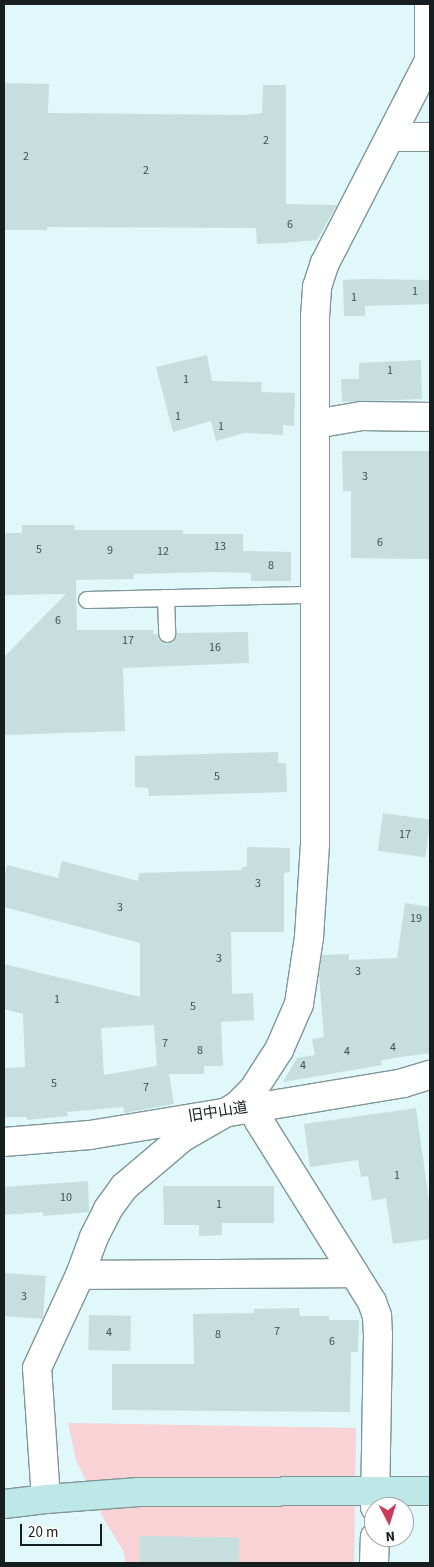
<!DOCTYPE html>
<meta charset="utf-8">
<style>
body{margin:0}
#map{position:relative;width:434px;height:1567px;overflow:hidden;background:#e0f8f9;font-family:"Source Sans 3","Noto Sans JP",sans-serif}
div>[style]{position:absolute}
.green>*{inset:0;background:#f8d2d4}
.building>*{inset:0;background:#c6dede;transform-origin:0 0}
.roads{filter:drop-shadow(1px 0 #7f9697) drop-shadow(-1px 0 #7f9697) drop-shadow(0 1px #7f9697) drop-shadow(0 -1px #7f9697)}
.lane>*{height:16px;margin:-8px;padding:0 8px;transform-origin:8px;border-radius:8px;background:#fff}
.street>*{height:28px;margin:-14px;padding:0 14px;transform-origin:14px;border-radius:14px;background:#fff}
.secondary>*{height:28px;margin:-14px;padding:0 14px;transform-origin:14px;border-radius:14px;background:#bee7e8}
span{translate:-50% -50%;white-space:nowrap;text-align:center;line-height:1.15;-webkit-text-stroke:4px #fff;paint-order:stroke}
.number-label{font-size:12px;color:#424e4f}
.number-label span{-webkit-text-stroke-width:0}
.street-label{font-size:15px;color:#161e1f}
.frame{position:absolute;inset:0;border:5px solid #161e1f;pointer-events:none}
.north{position:absolute;left:364px;top:1497px;width:50px;height:50px;box-sizing:border-box;background:#fff;border:1px solid #a2a5a5;border-radius:50%;rotate:175deg;font-size:14px;font-weight:700;line-height:20px;text-align:center;color:#161e1f}
.north::after{content:'';display:block;margin:auto;width:18px;height:22px;background:#cc3c58;clip-path:polygon(50% 0,100% 100%,50% 72%,0 100%)}
.scale{position:absolute;left:20px;top:1524px;width:82px;height:22px;box-sizing:border-box;border:2px solid #161e1f;border-top:0;padding-left:6px;font-size:15px;line-height:18px;white-space:nowrap;color:#161e1f;-webkit-text-stroke:4px #fff;paint-order:stroke}
</style>
<div id="map">
<div class="green">
<div style="clip-path:polygon(68px 1423px,356px 1428px,354px 1563px,125px 1563px,124px 1552px,104px 1519px,76px 1460px)"></div>
</div>
<div class="building">
<div style="clip-path:polygon(4px 83px,49px 84px,48px 113px,246px 115px,262px 113px,263px 85px,286px 85px,286px 204px,337px 205px,317px 240px,283px 243px,257px 244px,256px 228px,47px 227px,47px 230px,4px 230px)"></div>
<div style="clip-path:polygon(365px 279px,430px 280px,430px 304px,365px 306px,365px 316px,344px 316px,343px 280px)"></div>
<div style="clip-path:polygon(207px 355px,212px 381px,262px 382px,261px 392px,295px 393px,294px 426px,283px 425px,283px 435px,244px 433px,216px 441px,211px 421px,173px 432px,156px 367px)"></div>
<div style="clip-path:polygon(421px 360px,422px 399px,342px 402px,341px 379px,359px 379px,359px 363px)"></div>
<div style="clip-path:polygon(342px 451px,430px 451px,430px 559px,351px 558px,351px 491px,343px 491px)"></div>
<div style="clip-path:polygon(22px 525px,75px 525px,74px 530px,183px 530px,183px 534px,243px 534px,243px 551px,291px 552px,291px 581px,251px 581px,251px 573px,215px 572px,134px 574px,134px 579px,76px 580px,77px 630px,153px 630px,153px 634px,157px 634px,159px 640px,167px 644px,173px 642px,177px 633px,248px 632px,249px 663px,123px 668px,125px 731px,4px 735px,4px 657px,66px 594px,4px 595px,5px 533px,22px 533px)"></div>
<div style="clip-path:polygon(278px 752px,278px 763px,286px 763px,287px 792px,149px 796px,148px 788px,135px 787px,135px 756px)"></div>
<div style="left:383px;top:813px;width:48px;height:38px;rotate:8deg"></div>
<div style="clip-path:polygon(evenodd,247px 847px,290px 848px,290px 872px,284px 873px,284px 932px,231px 932px,232px 994px,253px 993px,254px 1020px,221px 1022px,223px 1066px,204px 1066px,204px 1074px,169px 1074px,174px 1104px,124px 1113px,123px 1107px,67px 1112px,68px 1116px,27px 1120px,27px 1117px,4px 1117px,4px 1068px,25px 1067px,23px 1014px,4px 1009px,4px 964px,140px 997px,140px 943px,4px 907px,4px 878px,7px 865px,58px 878px,62px 861px,138px 881px,139px 873px,242px 870px,242px 867px,247px 867px,247px 847px,154px 1025px,157px 1066px,104px 1075px,101px 1028px,154px 1025px)"></div>
<div style="clip-path:polygon(405px 903px,430px 907px,430px 1053px,381px 1060px,382px 1065px,283px 1082px,297px 1058px,315px 1055px,312px 1039px,324px 1037px,319px 975px,322px 955px,349px 954px,349px 960px,397px 958px)"></div>
<div style="clip-path:polygon(416px 1108px,430px 1208px,430px 1239px,393px 1244px,386px 1198px,372px 1201px,368px 1176px,361px 1177px,358px 1160px,310px 1167px,304px 1124px)"></div>
<div style="clip-path:polygon(88px 1181px,89px 1212px,43px 1216px,43px 1212px,4px 1215px,4px 1187px)"></div>
<div style="clip-path:polygon(163px 1186px,274px 1186px,274px 1223px,222px 1223px,222px 1235px,199px 1236px,199px 1225px,164px 1225px)"></div>
<div style="left:4px;top:1273px;width:42px;height:43px;rotate:4deg"></div>
<div style="clip-path:polygon(299px 1308px,300px 1316px,329px 1316px,329px 1320px,359px 1320px,358px 1352px,351px 1352px,350px 1412px,112px 1410px,112px 1364px,194px 1364px,193px 1314px,254px 1313px,254px 1309px)"></div>
<div style="left:89px;top:1315px;width:42px;height:35px;rotate:1deg"></div>
<div style="left:140px;top:1536px;width:99px;height:27px;rotate:1deg"></div>
</div>
<div class="roads">
<div class="lane">
<div style="left:166px;top:598px;width:36px;rotate:88deg"></div>
<div style="left:87px;top:600px;width:227px;rotate:-1.3deg"></div>
</div>
<div class="street">
<div style="left:429px;top:4px;width:57px;rotate:90deg"></div>
<div style="left:390px;top:137px;width:40px"></div>
<div style="left:315px;top:424px;width:48px;rotate:-9.7deg"></div>
<div style="left:362px;top:416px;width:68px;rotate:0.8deg"></div>
<div style="left:253px;top:1107px;width:15px;rotate:67deg"></div>
<div style="left:259px;top:1121px;width:213px;rotate:58deg"></div>
<div style="left:372px;top:1302px;width:15px;rotate:70deg"></div>
<div style="left:377px;top:1316px;width:19px;rotate:87deg"></div>
<div style="left:378px;top:1335px;width:172px;rotate:91deg"></div>
<div style="left:4px;top:1142px;width:86px;rotate:-4.7deg"></div>
<div style="left:90px;top:1135px;width:317px;rotate:-9.4deg"></div>
<div style="left:403px;top:1083px;width:28px;rotate:-17deg"></div>
<div style="left:80px;top:1275px;width:274px;rotate:-0.4deg"></div>
<div style="left:46px;top:1499px;width:131px;rotate:-93.9deg"></div>
<div style="left:37px;top:1368px;width:102px;rotate:-65.2deg"></div>
<div style="left:80px;top:1275px;width:40px;rotate:-69.8deg"></div>
<div style="left:94px;top:1237px;width:31px;rotate:-63deg"></div>
<div style="left:108px;top:1209px;width:27px;rotate:-54deg"></div>
<div style="left:124px;top:1187px;width:77px;rotate:-40.3deg"></div>
<div style="left:183px;top:1137px;width:62px;rotate:-29.9deg"></div>
<div style="left:237px;top:1106px;width:23px;rotate:-45deg"></div>
<div style="left:253px;top:1090px;width:48px;rotate:-57deg"></div>
<div style="left:279px;top:1050px;width:50px;rotate:-66.5deg"></div>
<div style="left:299px;top:1004px;width:68px;rotate:-81.5deg"></div>
<div style="left:309px;top:937px;width:93px;rotate:-86.3deg"></div>
<div style="left:315px;top:844px;width:527px;rotate:-90deg"></div>
<div style="left:315px;top:317px;width:30px;rotate:-86deg"></div>
<div style="left:317px;top:287px;width:25px;rotate:-72deg"></div>
<div style="left:325px;top:263px;width:229px;rotate:-62.8deg"></div>
<div style="left:374px;top:1563px;width:26px;rotate:-88deg"></div>
</div>
<div class="secondary">
<div style="left:4px;top:1504px;width:42px;rotate:-6.8deg"></div>
<div style="left:46px;top:1499px;width:93px;rotate:-4.3deg"></div>
<div style="left:139px;top:1492px;width:291px;rotate:-0.2deg"></div>
</div>
</div>
<div class="number-label">
<span style="left:266px;top:141px">2</span>
<span style="left:26px;top:157px">2</span>
<span style="left:146px;top:171px">2</span>
<span style="left:290px;top:225px">6</span>
<span style="left:415px;top:292px">1</span>
<span style="left:354px;top:298px">1</span>
<span style="left:390px;top:371px">1</span>
<span style="left:186px;top:380px">1</span>
<span style="left:178px;top:417px">1</span>
<span style="left:221px;top:427px">1</span>
<span style="left:365px;top:477px">3</span>
<span style="left:380px;top:543px">6</span>
<span style="left:220px;top:547px">13</span>
<span style="left:39px;top:550px">5</span>
<span style="left:110px;top:551px">9</span>
<span style="left:163px;top:552px">12</span>
<span style="left:271px;top:566px">8</span>
<span style="left:58px;top:621px">6</span>
<span style="left:128px;top:641px">17</span>
<span style="left:215px;top:648px">16</span>
<span style="left:217px;top:777px">5</span>
<span style="left:405px;top:835px">17</span>
<span style="left:258px;top:884px">3</span>
<span style="left:120px;top:908px">3</span>
<span style="left:416px;top:919px">19</span>
<span style="left:219px;top:959px">3</span>
<span style="left:358px;top:972px">3</span>
<span style="left:57px;top:1000px">1</span>
<span style="left:193px;top:1007px">5</span>
<span style="left:165px;top:1044px">7</span>
<span style="left:393px;top:1048px">4</span>
<span style="left:200px;top:1051px">8</span>
<span style="left:347px;top:1052px">4</span>
<span style="left:303px;top:1066px">4</span>
<span style="left:54px;top:1084px">5</span>
<span style="left:146px;top:1088px">7</span>
<span style="left:397px;top:1176px">1</span>
<span style="left:66px;top:1198px">10</span>
<span style="left:219px;top:1205px">1</span>
<span style="left:24px;top:1297px">3</span>
<span style="left:277px;top:1332px">7</span>
<span style="left:109px;top:1333px">4</span>
<span style="left:218px;top:1335px">8</span>
<span style="left:332px;top:1342px">6</span>
</div>
<div class="street-label">
<span style="left:218px;top:1112px;rotate:-9deg">旧中山道</span>
</div>
<div class="frame"></div>
<div class="north">N</div>
<div class="scale">20 m</div>
</div>
